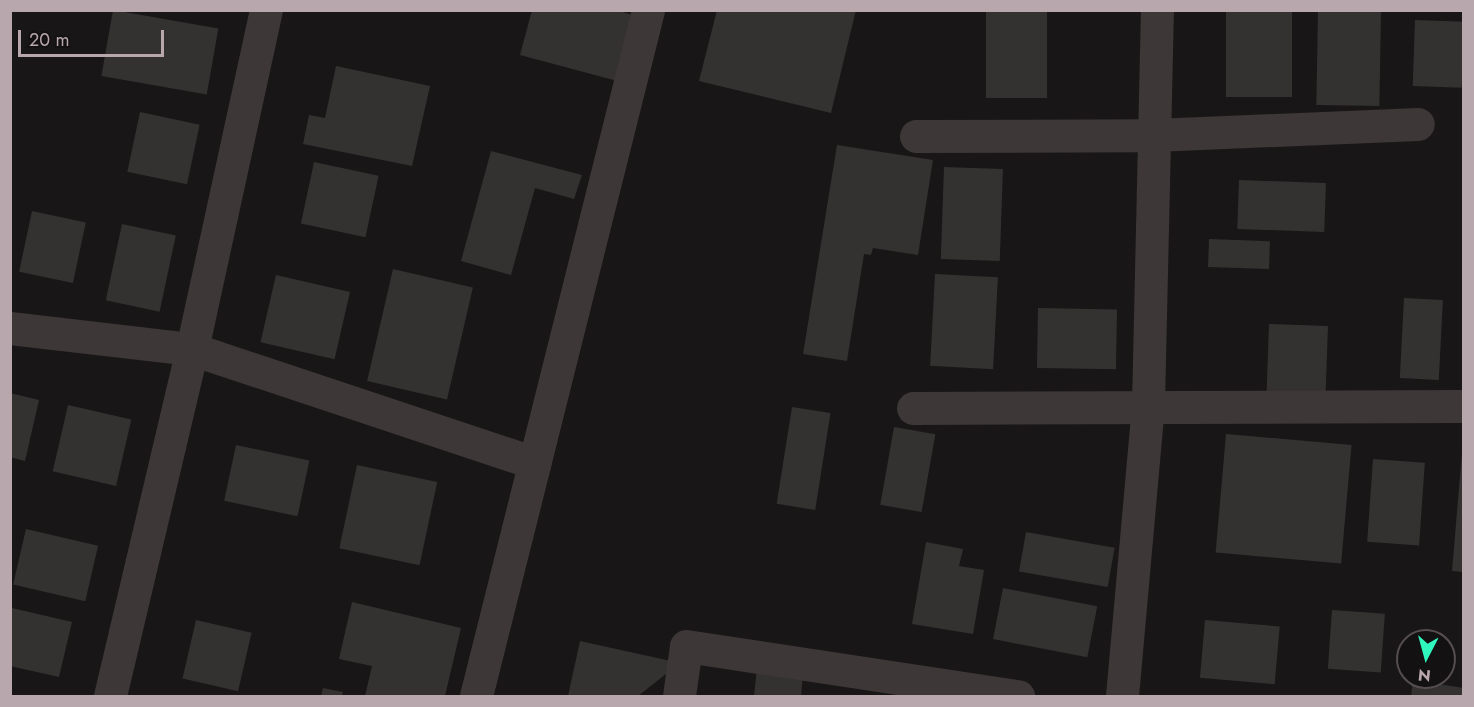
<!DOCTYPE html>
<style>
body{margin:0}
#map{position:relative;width:1474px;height:707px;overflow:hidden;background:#181616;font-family:Jost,sans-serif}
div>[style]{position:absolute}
.building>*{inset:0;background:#343131;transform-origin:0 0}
.minor>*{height:33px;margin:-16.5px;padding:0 16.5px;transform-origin:16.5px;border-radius:16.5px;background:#3d3737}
span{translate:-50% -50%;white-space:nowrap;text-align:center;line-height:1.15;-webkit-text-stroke:4.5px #131111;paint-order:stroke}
.frame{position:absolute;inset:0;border:12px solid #b8a7ac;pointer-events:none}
.north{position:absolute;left:1396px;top:629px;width:60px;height:60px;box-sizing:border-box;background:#131111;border:2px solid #554d4f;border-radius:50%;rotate:186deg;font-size:16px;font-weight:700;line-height:24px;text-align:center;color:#b8a7ac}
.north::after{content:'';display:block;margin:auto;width:21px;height:27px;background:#2ff7be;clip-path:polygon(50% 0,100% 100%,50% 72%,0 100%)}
.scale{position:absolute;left:18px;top:30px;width:146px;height:27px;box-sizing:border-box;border:3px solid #b8a7ac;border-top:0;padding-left:8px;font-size:18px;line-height:21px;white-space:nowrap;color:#b8a7ac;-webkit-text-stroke:4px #131111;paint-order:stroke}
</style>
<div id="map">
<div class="building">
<div style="left:113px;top:10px;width:107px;height:67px;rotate:10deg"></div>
<div style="clip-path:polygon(532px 10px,616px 10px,639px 17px,621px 82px,520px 55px)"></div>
<div style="clip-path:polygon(717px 10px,856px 10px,831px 113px,699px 81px)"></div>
<div style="left:986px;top:10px;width:61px;height:88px"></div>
<div style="left:1226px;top:10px;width:66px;height:87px"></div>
<div style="left:1318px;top:10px;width:63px;height:95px;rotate:1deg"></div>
<div style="left:1415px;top:20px;width:49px;height:66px;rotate:2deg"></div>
<div style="clip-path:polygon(336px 66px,430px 86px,412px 166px,303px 144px,309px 115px,325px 118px)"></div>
<div style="left:140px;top:112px;width:61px;height:61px;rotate:12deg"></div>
<div style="clip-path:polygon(837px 145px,933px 160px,918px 255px,873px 248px,871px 255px,864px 254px,847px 361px,803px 354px)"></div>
<div style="clip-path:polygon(491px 151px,582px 175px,574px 199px,535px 188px,511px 275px,461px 261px)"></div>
<div style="left:314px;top:162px;width:66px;height:63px;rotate:12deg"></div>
<div style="left:944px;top:167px;width:59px;height:92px;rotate:2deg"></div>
<div style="left:1239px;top:180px;width:87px;height:49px;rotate:2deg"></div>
<div style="left:32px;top:211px;width:55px;height:62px;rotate:12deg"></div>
<div style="left:122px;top:224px;width:55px;height:78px;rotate:12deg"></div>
<div style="left:1209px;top:239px;width:61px;height:28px;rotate:2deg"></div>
<div style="left:393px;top:269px;width:82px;height:115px;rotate:13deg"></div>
<div style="left:935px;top:274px;width:63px;height:92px;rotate:3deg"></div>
<div style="left:276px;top:275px;width:76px;height:69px;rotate:13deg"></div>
<div style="left:1404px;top:298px;width:39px;height:80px;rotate:3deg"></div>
<div style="left:1038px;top:308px;width:79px;height:60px;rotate:1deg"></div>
<div style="left:1269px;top:324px;width:59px;height:70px;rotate:2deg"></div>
<div style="clip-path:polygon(10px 393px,39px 400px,25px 461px,10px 457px)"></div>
<div style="left:68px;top:405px;width:65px;height:68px;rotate:13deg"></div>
<div style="left:792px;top:407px;width:39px;height:98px;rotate:9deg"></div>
<div style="left:894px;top:427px;width:42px;height:79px;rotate:10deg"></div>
<div style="left:1226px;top:434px;width:126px;height:119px;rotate:5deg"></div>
<div style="left:236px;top:445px;width:75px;height:57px;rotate:12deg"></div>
<div style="clip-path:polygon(1462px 453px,1464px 453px,1464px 572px,1452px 571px)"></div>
<div style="left:1373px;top:459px;width:52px;height:83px;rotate:4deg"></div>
<div style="left:357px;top:465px;width:82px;height:85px;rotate:12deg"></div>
<div style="left:26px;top:529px;width:74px;height:57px;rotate:13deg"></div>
<div style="left:1026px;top:532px;width:90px;height:40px;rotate:10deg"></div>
<div style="clip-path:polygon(926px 542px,963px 549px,959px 566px,984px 570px,973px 634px,912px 624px)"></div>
<div style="left:1003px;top:588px;width:96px;height:52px;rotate:11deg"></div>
<div style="clip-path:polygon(352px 602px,461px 628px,445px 696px,365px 696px,372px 666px,339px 659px)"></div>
<div style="clip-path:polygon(12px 608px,72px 622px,59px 677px,10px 666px)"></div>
<div style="left:1332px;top:610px;width:53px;height:59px;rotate:4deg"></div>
<div style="left:196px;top:620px;width:57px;height:60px;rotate:13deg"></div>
<div style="left:1205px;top:620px;width:75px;height:58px;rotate:5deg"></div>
<div style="clip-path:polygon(580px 641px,680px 663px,638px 696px,568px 696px)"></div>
<div style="clip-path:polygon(757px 668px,803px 673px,801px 696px,754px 696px)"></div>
<div style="clip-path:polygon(1413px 680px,1464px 688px,1464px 696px,1411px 696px)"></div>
<div style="clip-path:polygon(323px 688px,343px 692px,342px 696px,321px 696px)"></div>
</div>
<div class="minor">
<div style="left:916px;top:136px;width:238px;rotate:-0.2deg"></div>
<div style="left:1154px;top:135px;width:264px;rotate:-2.4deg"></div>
<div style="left:10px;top:328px;width:183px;rotate:6.6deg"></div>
<div style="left:192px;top:349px;width:361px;rotate:18.4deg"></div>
<div style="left:913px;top:408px;width:551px;rotate:-0.21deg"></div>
<div style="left:110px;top:696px;width:357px;rotate:-76.7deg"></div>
<div style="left:192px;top:349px;width:347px;rotate:-77.7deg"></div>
<div style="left:476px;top:696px;width:707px;rotate:-75.92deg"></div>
<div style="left:679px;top:696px;width:50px;rotate:-82deg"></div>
<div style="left:686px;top:646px;width:336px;rotate:8.6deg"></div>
<div style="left:1122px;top:696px;width:293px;rotate:-84.9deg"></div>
<div style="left:1148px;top:404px;width:394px;rotate:-88.7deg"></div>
</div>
<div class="frame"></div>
<div class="north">N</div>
<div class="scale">20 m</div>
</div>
